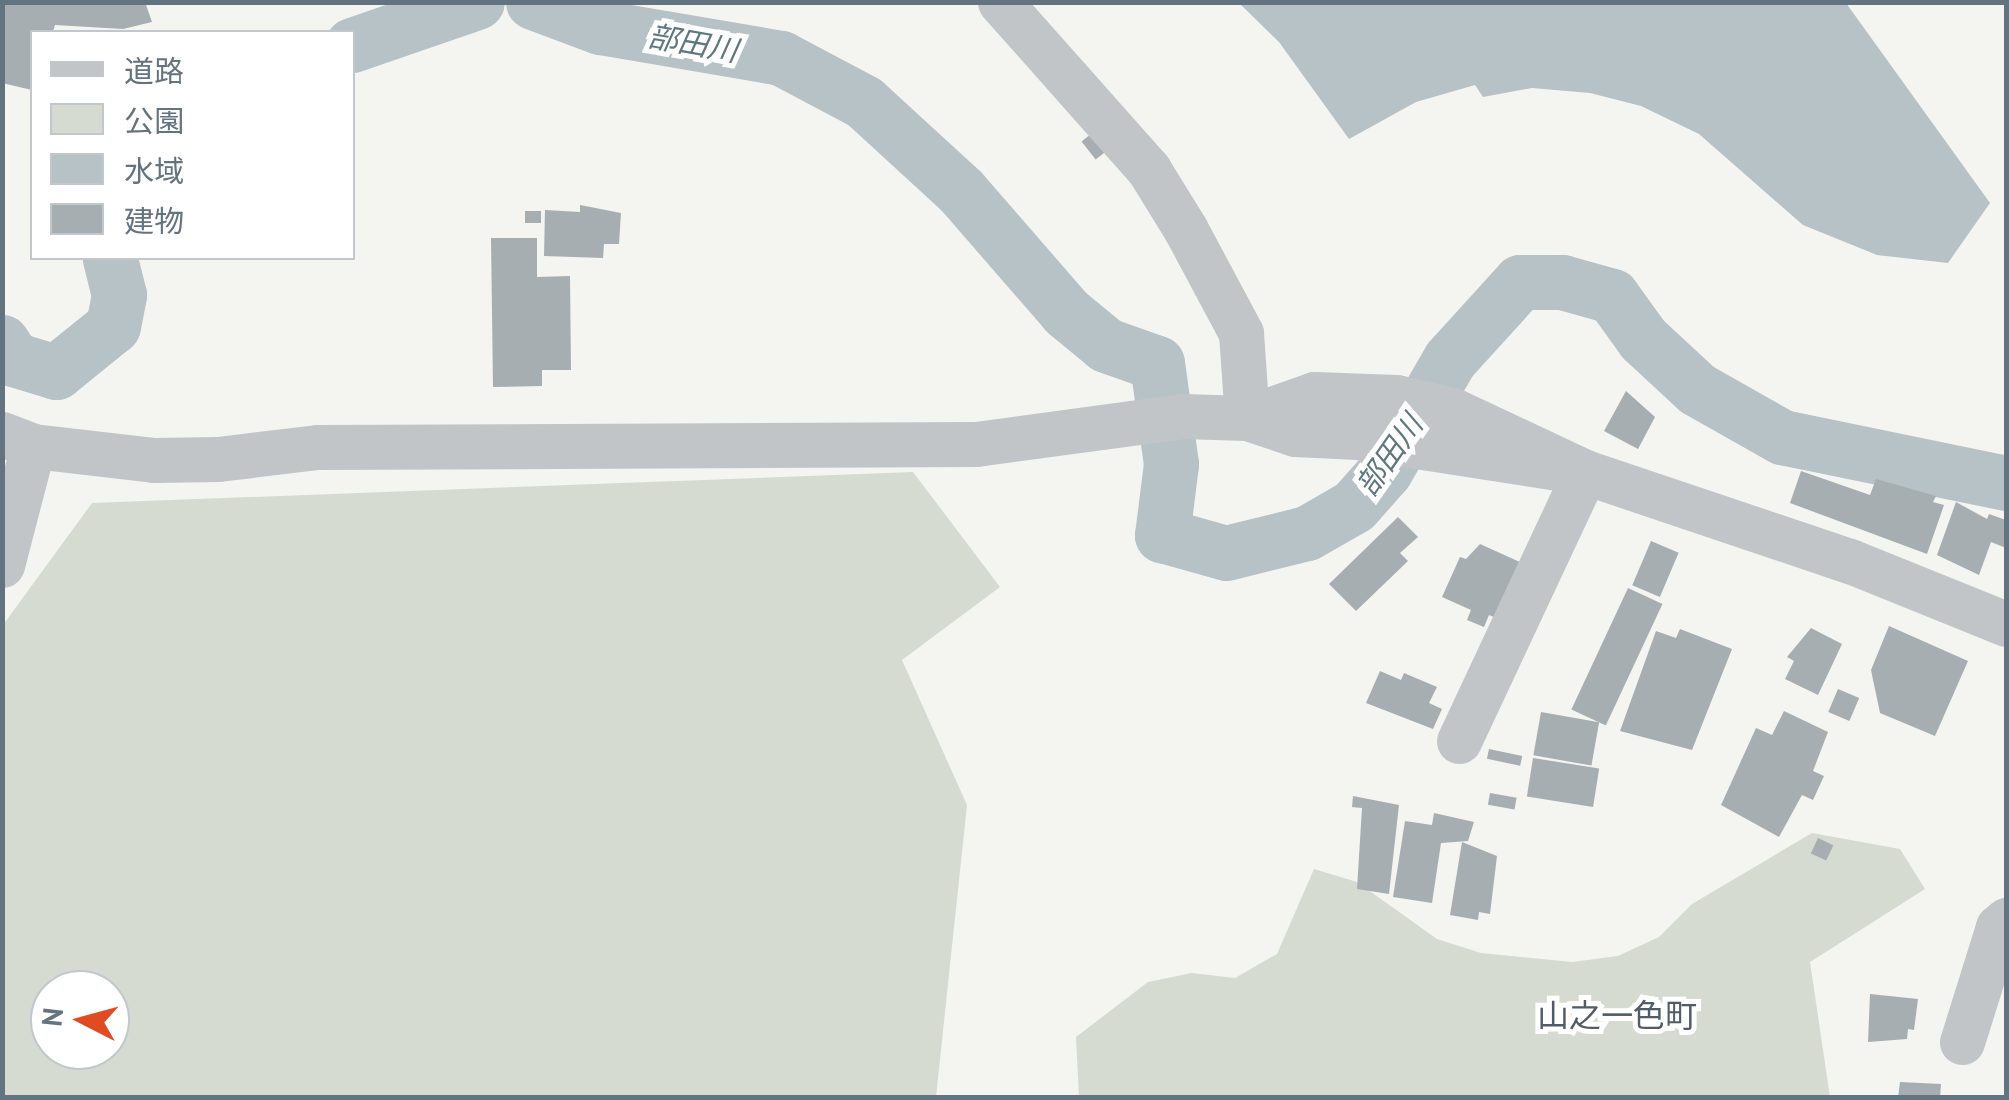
<!DOCTYPE html>
<meta charset="utf-8">
<style>
body{margin:0}
#map{position:relative;width:2009px;height:1100px;overflow:hidden;background:#f4f4f0;font-family:"PT Sans","Noto Sans JP",sans-serif}
div>[style]{position:absolute}
.green>*{inset:0;background:#d5dbd1}
.water>*{inset:0;background:#b6c2c6}
.river>*{height:55px;margin:-27.5px;padding:0 27.5px;transform-origin:27.5px;border-radius:27.5px;background:#b6c2c6}
.building>*{inset:0;background:#a6aeb2;transform-origin:0 0}
.minor>*{height:45px;margin:-22.5px;padding:0 22.5px;transform-origin:22.5px;border-radius:22.5px;background:#c1c5c8}
span{translate:-50% -50%;white-space:nowrap;text-align:center;line-height:1.15;-webkit-text-stroke:10px #fff;paint-order:stroke}
.water-label{font-size:30px;color:#5f777e;font-style:italic}
.quarter-label{font-size:32px;color:#515d66}
.frame{position:absolute;inset:0;border:5px solid #637480;pointer-events:none}
.legend{position:absolute;left:30px;top:30px;width:325px;height:230px;box-sizing:border-box;background:#fff;border:2px solid #c1c7cc;margin:0;padding:12px 18px;list-style:none;font-size:30px;color:#637480}
.legend li{display:flex;align-items:center;gap:20px;height:50px}
.legend b{width:50px;border:2px solid #c1c7cc}
.north{position:absolute;left:30px;top:970px;width:100px;height:100px;box-sizing:border-box;background:#fff;border:2px solid #c1c7cc;border-radius:50%;rotate:276deg;font-size:28px;font-weight:700;line-height:40px;text-align:center;color:#637480}
.north::after{content:'';display:block;margin:auto;width:35px;height:45px;background:#e04b24;clip-path:polygon(50% 0,100% 100%,50% 72%,0 100%)}
</style>
<div id="map">
<div class="green">
<div style="clip-path:polygon(evenodd,913px 472px,1000px 587px,902px 660px,967px 805px,936px 1097px,3px 1097px,3px 625px,92px 503px,913px 472px,50px 990px,110px 990px,110px 1050px,50px 1050px,50px 990px)"></div>
<div style="clip-path:polygon(1812px 833px,1900px 849px,1925px 889px,1810px 962px,1830px 1097px,1079px 1097px,1076px 1037px,1148px 982px,1192px 973px,1235px 978px,1277px 954px,1314px 869px,1357px 882px,1437px 939px,1481px 953px,1572px 962px,1618px 956px,1659px 937px,1692px 904px)"></div>
</div>
<div class="water">
<div style="clip-path:polygon(1239px 3px,1846px 3px,1990px 203px,1948px 263px,1877px 255px,1803px 225px,1699px 134px,1641px 106px,1590px 93px,1532px 88px,1483px 97px,1475px 85px,1416px 102px,1349px 139px,1279px 42px)"></div>
</div>
<div class="river">
<div style="left:533px;top:2px;width:72px;rotate:20.5deg"></div>
<div style="left:600px;top:27px;width:184px;rotate:9.7deg"></div>
<div style="left:781px;top:58px;width:94px;rotate:27.9deg"></div>
<div style="left:864px;top:102px;width:132px;rotate:42.5deg"></div>
<div style="left:961px;top:191px;width:160px;rotate:49deg"></div>
<div style="left:1066px;top:312px;width:52px;rotate:39.5deg"></div>
<div style="left:1106px;top:345px;width:54px;rotate:19.4deg"></div>
<div style="left:1157px;top:363px;width:102px;rotate:82.1deg"></div>
<div style="left:1171px;top:464px;width:72px;rotate:97.2deg"></div>
<div style="left:1162px;top:535px;width:66px;rotate:15.7deg"></div>
<div style="left:1226px;top:553px;width:83px;rotate:-13.9deg"></div>
<div style="left:1307px;top:533px;width:54px;rotate:-29.9deg"></div>
<div style="left:1354px;top:506px;width:47px;rotate:-48.5deg"></div>
<div style="left:1385px;top:471px;width:129px;rotate:-59.9deg"></div>
<div style="left:1450px;top:359px;width:104px;rotate:-47.7deg"></div>
<div style="left:1520px;top:282px;width:42px"></div>
<div style="left:1562px;top:282px;width:52px;rotate:15.6deg"></div>
<div style="left:1612px;top:296px;width:53px;rotate:54.2deg"></div>
<div style="left:1643px;top:339px;width:74px;rotate:42.8deg"></div>
<div style="left:1697px;top:389px;width:98px;rotate:29.5deg"></div>
<div style="left:1782px;top:437px;width:229px;rotate:11.6deg"></div>
<div style="left:352px;top:45px;width:132px;rotate:-19deg"></div>
<div style="left:2px;top:342px;width:20px;rotate:57deg"></div>
<div style="left:13px;top:359px;width:45px;rotate:16.8deg"></div>
<div style="left:56px;top:372px;width:73px;rotate:-38.9deg"></div>
<div style="left:113px;top:326px;width:32px;rotate:-79deg"></div>
<div style="left:119px;top:295px;width:38px;rotate:-104deg"></div>
</div>
<div class="building">
<div style="clip-path:polygon(2px 2px,145px 2px,152px 22px,123px 29px,55px 25px,53px 32px,32px 32px,32px 90px,2px 83px)"></div>
<div style="left:1091px;top:134px;width:23px;height:12px;rotate:52deg"></div>
<div style="clip-path:polygon(580px 205px,621px 213px,619px 244px,604px 244px,603px 258px,544px 256px,545px 210px,580px 212px)"></div>
<div style="left:525px;top:211px;width:16px;height:12px"></div>
<div style="clip-path:polygon(491px 238px,537px 238px,537px 277px,570px 276px,571px 370px,542px 370px,542px 386px,493px 387px)"></div>
<div style="clip-path:polygon(1626px 391px,1655px 417px,1638px 449px,1604px 431px)"></div>
<div style="clip-path:polygon(1801px 471px,1870px 495px,1876px 479px,1936px 496px,1933px 502px,1944px 505px,1927px 554px,1790px 503px)"></div>
<div style="clip-path:polygon(1956px 502px,1987px 519px,1989px 514px,2006px 520px,2006px 548px,1991px 542px,1979px 575px,1937px 555px)"></div>
<div style="clip-path:polygon(1398px 517px,1418px 537px,1400px 553px,1408px 561px,1356px 611px,1329px 584px)"></div>
<div style="left:1651px;top:541px;width:30px;height:48px;rotate:23deg"></div>
<div style="clip-path:polygon(1480px 544px,1522px 563px,1503px 621px,1489px 615px,1484px 627px,1467px 620px,1471px 610px,1442px 597px,1460px 557px,1466px 559px)"></div>
<div style="left:1628px;top:588px;width:38px;height:134px;rotate:25deg"></div>
<div style="clip-path:polygon(1889px 626px,1968px 661px,1935px 736px,1880px 713px,1871px 670px)"></div>
<div style="clip-path:polygon(1811px 628px,1842px 644px,1818px 695px,1785px 679px,1794px 661px,1787px 657px)"></div>
<div style="clip-path:polygon(1680px 629px,1732px 649px,1692px 750px,1620px 731px,1656px 631px,1676px 638px)"></div>
<div style="clip-path:polygon(1380px 671px,1401px 680px,1404px 673px,1437px 687px,1429px 703px,1442px 709px,1433px 729px,1366px 703px)"></div>
<div style="left:1838px;top:689px;width:23px;height:25px;rotate:23deg"></div>
<div style="clip-path:polygon(1784px 711px,1828px 732px,1813px 771px,1824px 776px,1813px 800px,1802px 795px,1779px 837px,1721px 805px,1756px 728px,1772px 735px)"></div>
<div style="left:1541px;top:712px;width:59px;height:44px;rotate:10deg"></div>
<div style="left:1489px;top:749px;width:34px;height:10px;rotate:12deg"></div>
<div style="left:1533px;top:758px;width:67px;height:39px;rotate:9deg"></div>
<div style="left:1490px;top:793px;width:27px;height:12px;rotate:10deg"></div>
<div style="clip-path:polygon(1353px 796px,1399px 805px,1389px 894px,1357px 889px,1362px 808px,1352px 807px)"></div>
<div style="clip-path:polygon(1434px 813px,1474px 822px,1468px 841px,1441px 843px,1432px 903px,1393px 897px,1405px 821px,1432px 825px)"></div>
<div style="left:1818px;top:838px;width:17px;height:17px;rotate:25deg"></div>
<div style="clip-path:polygon(1462px 842px,1497px 856px,1490px 914px,1479px 912px,1478px 920px,1450px 915px)"></div>
<div style="clip-path:polygon(1870px 994px,1918px 999px,1914px 1030px,1908px 1029px,1907px 1039px,1868px 1042px)"></div>
<div style="clip-path:polygon(1900px 1082px,1941px 1084px,1940px 1098px,1898px 1098px)"></div>
</div>
<div class="minor">
<div style="left:1000px;top:2px;width:225px;rotate:48.4deg"></div>
<div style="left:1149px;top:170px;width:70px;rotate:58.3deg"></div>
<div style="left:1186px;top:230px;width:117px;rotate:61.9deg"></div>
<div style="left:1241px;top:333px;width:85px;rotate:86deg"></div>
<div style="left:1247px;top:418px;width:71px;rotate:-19.7deg"></div>
<div style="left:1314px;top:394px;width:82px;rotate:2.1deg"></div>
<div style="left:1396px;top:397px;width:58px;rotate:12.8deg"></div>
<div style="left:1453px;top:410px;width:146px;rotate:25.2deg"></div>
<div style="left:1585px;top:472px;width:280px;rotate:18.6deg"></div>
<div style="left:1850px;top:561px;width:168px;rotate:22deg"></div>
<div style="left:2px;top:434px;width:33px;rotate:21deg"></div>
<div style="left:33px;top:446px;width:122px;rotate:6.6deg"></div>
<div style="left:154px;top:460px;width:64px;rotate:-0.9deg"></div>
<div style="left:218px;top:459px;width:100px;rotate:-6.9deg"></div>
<div style="left:317px;top:447px;width:659px;rotate:-0.26deg"></div>
<div style="left:976px;top:444px;width:208px;rotate:-7.7deg"></div>
<div style="left:1182px;top:416px;width:65px;rotate:1.8deg"></div>
<div style="left:1247px;top:418px;width:51px;rotate:18.4deg"></div>
<div style="left:1295px;top:434px;width:63px;rotate:2.7deg"></div>
<div style="left:1358px;top:437px;width:230px;rotate:8.8deg"></div>
<div style="left:2px;top:565px;width:123px;rotate:-75.4deg"></div>
<div style="left:1459px;top:741px;width:297px;rotate:-64.9deg"></div>
<div style="left:1962px;top:1042px;width:121px;rotate:-72.6deg"></div>
<div style="left:1998px;top:927px;width:11px;rotate:-41deg"></div>
</div>
<div class="water-label">
<span style="left:693px;top:43px;rotate:10deg">部田川</span>
<span style="left:1389px;top:455px;rotate:-55deg">部田川</span>
</div>
<div class="quarter-label">
<span style="left:1617px;top:1015px">山之一色町</span>
</div>
<div class="frame"></div>
<ul class="legend">
<li><b style="height:12px;background:#c1c5c8"></b>道路</li>
<li><b style="height:28px;background:#d5dbd1"></b>公園</li>
<li><b style="height:28px;background:#b6c2c6"></b>水域</li>
<li><b style="height:28px;background:#a6aeb2"></b>建物</li>
</ul>
<div class="north">N</div>
</div>
